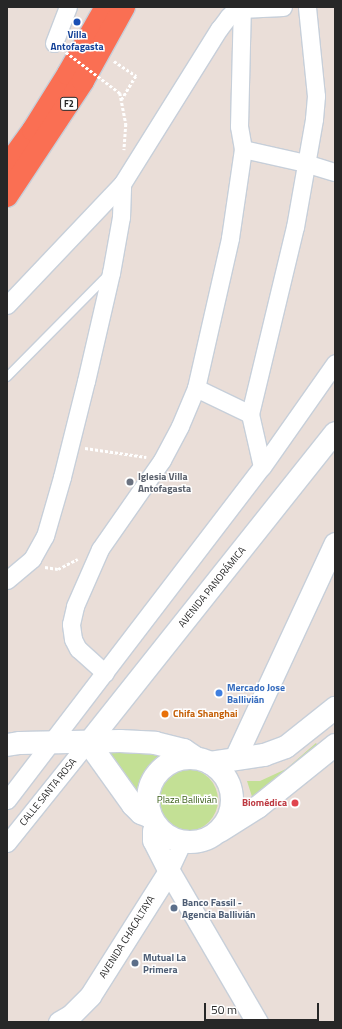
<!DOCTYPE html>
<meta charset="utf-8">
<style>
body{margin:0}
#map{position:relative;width:342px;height:1029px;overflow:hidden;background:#eaded8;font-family:"Titillium Web",sans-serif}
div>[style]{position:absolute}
.green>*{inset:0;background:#c3e095}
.round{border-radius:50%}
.path>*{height:2.5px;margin-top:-1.25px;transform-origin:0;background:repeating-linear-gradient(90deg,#fff 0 3px,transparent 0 5px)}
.roads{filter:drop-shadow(1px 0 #c7cfd9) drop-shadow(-1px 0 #c7cfd9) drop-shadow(0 1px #c7cfd9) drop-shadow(0 -1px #c7cfd9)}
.service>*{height:8px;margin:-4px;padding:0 4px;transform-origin:4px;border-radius:4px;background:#fff}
.minor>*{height:17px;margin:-8.5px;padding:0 8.5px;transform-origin:8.5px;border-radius:8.5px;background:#fff}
.tertiary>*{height:21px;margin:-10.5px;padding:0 10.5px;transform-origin:10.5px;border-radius:10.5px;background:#fff}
.secondary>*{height:22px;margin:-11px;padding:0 11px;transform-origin:11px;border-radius:11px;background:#fff}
.secondary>.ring{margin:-11px;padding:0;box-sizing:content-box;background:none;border:22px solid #fff;border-radius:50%}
.motorway>*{height:22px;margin:-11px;padding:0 11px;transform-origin:11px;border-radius:11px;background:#fa6f53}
.path-bridge>*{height:2.5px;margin-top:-1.25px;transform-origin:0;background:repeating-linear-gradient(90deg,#fff 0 3px,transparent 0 5px)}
.dots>*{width:11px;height:11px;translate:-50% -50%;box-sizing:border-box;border:2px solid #fff;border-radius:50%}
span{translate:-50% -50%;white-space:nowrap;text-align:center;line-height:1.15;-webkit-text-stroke:3px #fff;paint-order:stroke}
.shield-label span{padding:1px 3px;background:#fff;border:1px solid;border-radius:3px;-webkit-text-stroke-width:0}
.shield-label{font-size:9px;color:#272727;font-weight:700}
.transit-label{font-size:10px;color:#164399;font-weight:700}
.worship-label{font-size:10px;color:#5b616d;font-weight:700}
.left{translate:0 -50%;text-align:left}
.street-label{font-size:10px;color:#272727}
.shop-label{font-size:10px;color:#366cbe;font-weight:700}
.food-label{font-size:10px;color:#c56008;font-weight:700}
.park-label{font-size:10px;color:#3c611a}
.health-label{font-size:10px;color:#be3a42;font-weight:700}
.right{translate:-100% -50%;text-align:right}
.service-label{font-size:10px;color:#4e5e75;font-weight:700}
.frame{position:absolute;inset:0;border:8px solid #272727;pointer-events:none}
.scale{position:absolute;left:204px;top:1003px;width:115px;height:18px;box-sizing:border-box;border:2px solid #272727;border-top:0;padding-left:5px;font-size:12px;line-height:14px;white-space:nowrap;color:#272727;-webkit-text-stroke:3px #fff;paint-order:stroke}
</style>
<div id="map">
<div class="green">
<div style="clip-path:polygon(316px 743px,318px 746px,254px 803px,247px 781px,260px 781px,286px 769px)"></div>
<div style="clip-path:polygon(108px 747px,174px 749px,161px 759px,151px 771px,146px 783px,141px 808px,106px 755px)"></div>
<div class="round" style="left:156px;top:769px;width:62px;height:62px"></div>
</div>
<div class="path">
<div style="left:114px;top:61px;width:27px;rotate:34deg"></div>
<div style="left:136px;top:76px;width:27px;rotate:121deg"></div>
<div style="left:120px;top:93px;width:32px;rotate:79deg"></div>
<div style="left:126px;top:124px;width:26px;rotate:94deg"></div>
<div style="left:85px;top:448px;width:62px;rotate:8.4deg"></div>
<div style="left:45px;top:567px;width:13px;rotate:9deg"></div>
<div style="left:58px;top:569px;width:22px;rotate:-27deg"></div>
</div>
<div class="roads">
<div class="service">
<div style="left:7px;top:377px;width:142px;rotate:-45.3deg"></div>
</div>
<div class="minor">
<div style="left:54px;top:43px;width:39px;rotate:-69deg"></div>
<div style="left:243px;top:149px;width:64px;rotate:12.7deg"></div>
<div style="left:305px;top:163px;width:31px;rotate:17deg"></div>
<div style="left:7px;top:305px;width:167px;rotate:-46.5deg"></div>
<div style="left:122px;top:184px;width:183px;rotate:-58deg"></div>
<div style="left:219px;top:29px;width:15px;rotate:-53deg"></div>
<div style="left:228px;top:17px;width:6px;rotate:-45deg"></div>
<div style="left:232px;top:13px;width:10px;rotate:-24deg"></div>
<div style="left:241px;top:9px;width:42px;rotate:-2.7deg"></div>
<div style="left:196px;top:388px;width:60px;rotate:25.7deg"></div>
<div style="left:250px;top:414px;width:54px;rotate:77.2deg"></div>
<div style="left:250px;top:414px;width:192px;rotate:-76.5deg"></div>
<div style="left:295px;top:227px;width:110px;rotate:-80deg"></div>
<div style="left:314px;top:119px;width:23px;rotate:-85deg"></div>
<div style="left:316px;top:96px;width:89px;rotate:-95.8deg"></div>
<div style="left:7px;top:580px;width:33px;rotate:-40deg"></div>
<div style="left:32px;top:559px;width:26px;rotate:-61deg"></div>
<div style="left:45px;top:536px;width:61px;rotate:-73.9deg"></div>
<div style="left:62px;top:477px;width:99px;rotate:-76deg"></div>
<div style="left:86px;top:381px;width:111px;rotate:-77deg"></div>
<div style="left:111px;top:273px;width:57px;rotate:-79.9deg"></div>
<div style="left:121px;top:217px;width:33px;rotate:-88deg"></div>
<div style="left:105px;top:673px;width:36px;rotate:-138deg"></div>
<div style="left:78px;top:649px;width:11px;rotate:-117deg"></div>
<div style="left:73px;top:639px;width:15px;rotate:-98deg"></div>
<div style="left:71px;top:624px;width:18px;rotate:-77deg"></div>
<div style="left:75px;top:606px;width:62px;rotate:-66.3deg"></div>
<div style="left:100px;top:549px;width:108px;rotate:-55.1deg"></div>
<div style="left:162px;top:460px;width:38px;rotate:-62deg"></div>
<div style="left:180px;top:426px;width:41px;rotate:-67.2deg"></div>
<div style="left:196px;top:388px;width:154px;rotate:-77.2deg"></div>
<div style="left:230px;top:238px;width:90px;rotate:-81.7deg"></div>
<div style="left:243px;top:149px;width:23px;rotate:-100deg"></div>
<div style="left:239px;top:126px;width:119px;rotate:-88.6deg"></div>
<div style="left:7px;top:800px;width:419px;rotate:-52.6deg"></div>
<div style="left:262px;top:467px;width:127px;rotate:-54.9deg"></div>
<div style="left:7px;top:843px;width:129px;rotate:-51.3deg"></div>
<div style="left:169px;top:871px;width:33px;rotate:-65deg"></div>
</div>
<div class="tertiary">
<div style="left:88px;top:742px;width:396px;rotate:-51.5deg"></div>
<div style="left:235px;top:758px;width:237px;rotate:-65.1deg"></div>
<div style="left:155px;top:824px;width:7px;rotate:106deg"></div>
<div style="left:153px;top:831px;width:9px;rotate:90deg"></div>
<div style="left:153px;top:840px;width:35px;rotate:63deg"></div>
<div style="left:169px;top:871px;width:175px;rotate:59.8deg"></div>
<div style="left:59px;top:1022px;width:14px;rotate:-30deg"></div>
<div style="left:71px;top:1015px;width:27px;rotate:-45deg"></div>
<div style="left:90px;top:996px;width:148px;rotate:-57.7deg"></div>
</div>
<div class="secondary">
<div style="left:88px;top:742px;width:77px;rotate:54.5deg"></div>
<div style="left:133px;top:805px;width:11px;rotate:45deg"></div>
<div style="left:141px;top:813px;width:11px;rotate:22deg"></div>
<div style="left:7px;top:745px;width:13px;rotate:-9deg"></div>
<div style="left:20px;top:743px;width:100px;rotate:-1.1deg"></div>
<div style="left:120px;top:741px;width:35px;rotate:3deg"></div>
<div style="left:155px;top:743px;width:30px;rotate:14deg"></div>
<div style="left:184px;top:750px;width:14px;rotate:34deg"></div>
<div class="ring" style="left:148px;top:758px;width:62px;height:62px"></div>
<div style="left:210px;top:763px;width:55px;rotate:-8.4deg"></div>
<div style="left:264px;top:755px;width:23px;rotate:-20deg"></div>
<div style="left:286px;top:747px;width:63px;rotate:-38.5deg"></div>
<div style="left:220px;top:831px;width:45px;rotate:-32.3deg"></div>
<div style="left:258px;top:807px;width:99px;rotate:-38.8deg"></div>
</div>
<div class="motorway">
<div style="left:7px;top:166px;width:44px;rotate:-54.2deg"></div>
<div style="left:33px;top:130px;width:66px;rotate:-58deg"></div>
<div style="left:68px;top:74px;width:77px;rotate:-60.4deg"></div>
<div style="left:7px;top:196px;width:138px;rotate:-56.5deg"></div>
<div style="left:83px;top:81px;width:85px;rotate:-61deg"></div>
</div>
</div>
<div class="path-bridge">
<div style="left:58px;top:46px;width:78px;rotate:37.2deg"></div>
</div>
<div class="dots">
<div style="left:77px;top:22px;background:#1a4fb4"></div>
<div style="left:130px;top:482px;background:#6b7280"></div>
<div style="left:219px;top:693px;background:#3f7fe0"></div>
<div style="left:165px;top:714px;background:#e8710a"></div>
<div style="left:295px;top:803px;background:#e0444e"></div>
<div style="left:174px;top:908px;background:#5c6f8a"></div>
<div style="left:135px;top:963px;background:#5c6f8a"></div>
</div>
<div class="shield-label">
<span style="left:69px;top:104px">F2</span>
</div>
<div class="transit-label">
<span style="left:77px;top:40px">Villa<br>Antofagasta</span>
</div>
<div class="worship-label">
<span class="left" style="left:138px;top:482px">Iglesia Villa<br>Antofagasta</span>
</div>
<div class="street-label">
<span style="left:212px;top:587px;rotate:-51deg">AVENIDA PANORÁMICA</span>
<span style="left:48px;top:792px;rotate:-51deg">CALLE SANTA ROSA</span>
<span style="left:127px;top:937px;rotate:-58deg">AVENIDA CHACALTAYA</span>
</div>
<div class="shop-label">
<span class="left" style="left:227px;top:693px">Mercado Jose<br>Ballivián</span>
</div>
<div class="food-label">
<span class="left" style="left:173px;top:714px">Chifa Shanghai</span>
</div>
<div class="park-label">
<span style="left:187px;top:800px">Plaza Ballivián</span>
</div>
<div class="health-label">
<span class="right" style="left:287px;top:803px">Biomédica</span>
</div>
<div class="service-label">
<span class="left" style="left:182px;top:908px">Banco Fassil -<br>Agencia Ballivián</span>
<span class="left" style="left:143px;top:963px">Mutual La<br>Primera</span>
</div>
<div class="frame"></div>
<div class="scale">50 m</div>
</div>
